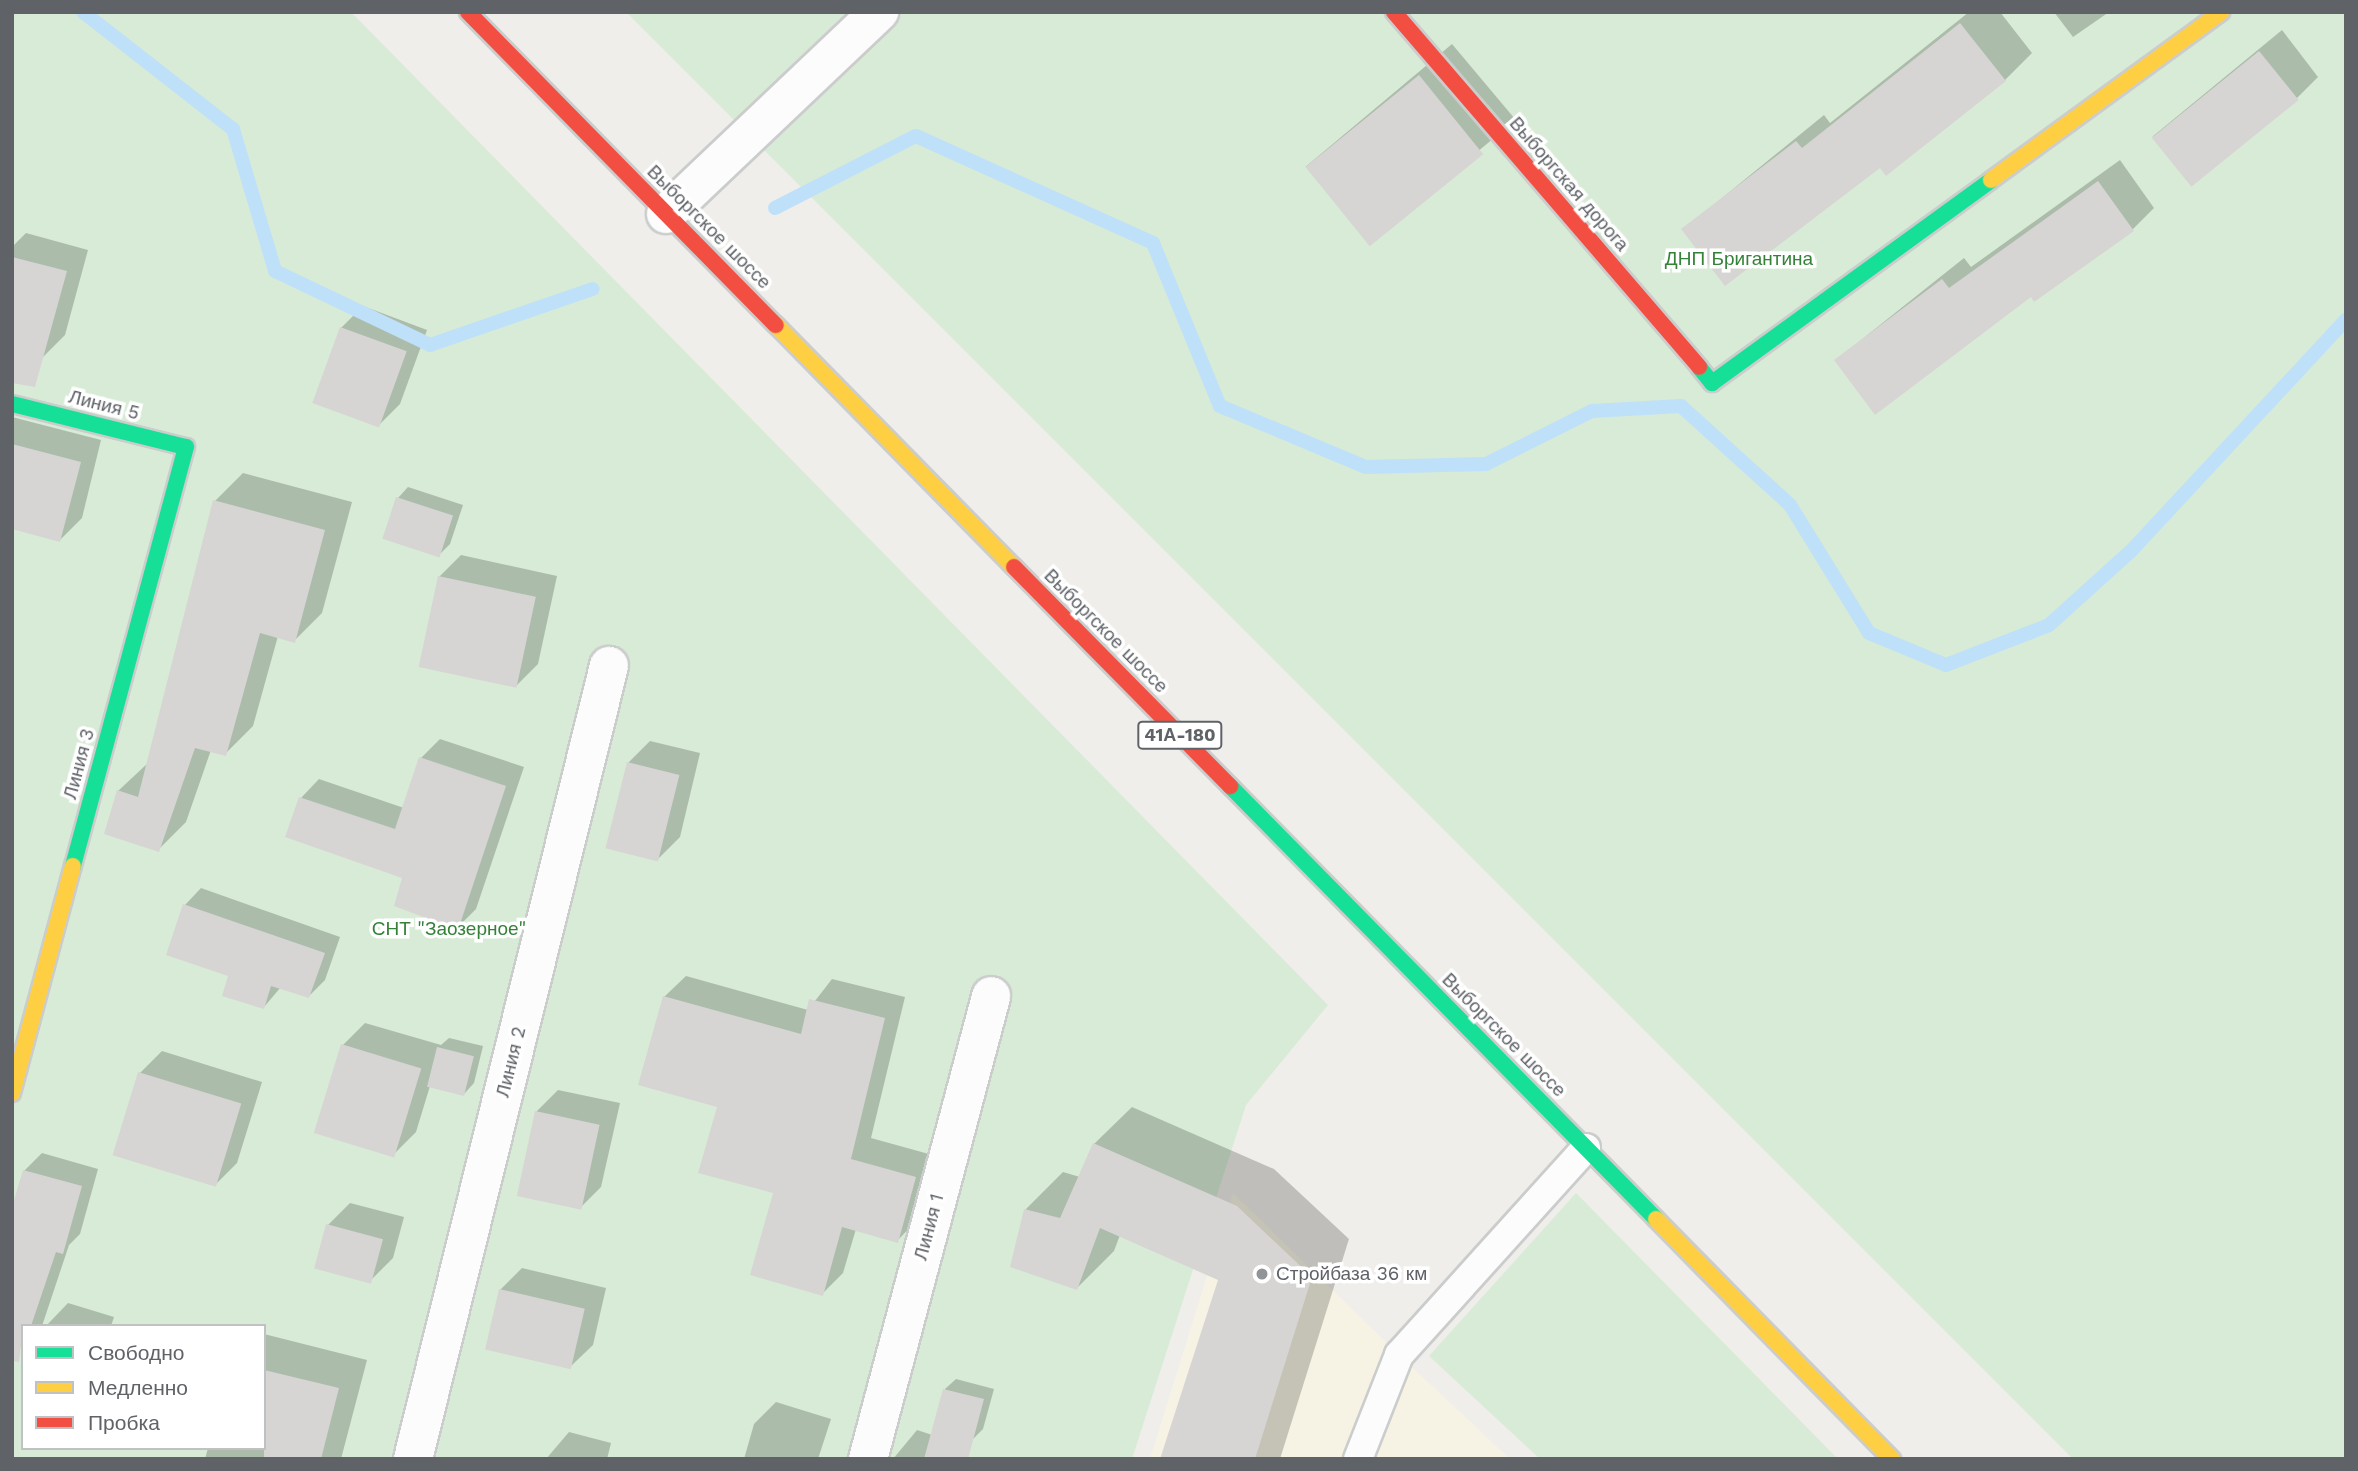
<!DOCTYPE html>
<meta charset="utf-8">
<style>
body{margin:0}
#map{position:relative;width:2358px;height:1471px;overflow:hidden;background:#efeeea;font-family:"Work Sans",sans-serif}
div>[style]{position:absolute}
.commercial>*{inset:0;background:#f7f3e4}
.green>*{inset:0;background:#d8ebd6}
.shadow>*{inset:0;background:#0003;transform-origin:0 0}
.stream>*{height:14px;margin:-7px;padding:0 7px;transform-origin:7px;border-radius:7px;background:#bfe0f9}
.building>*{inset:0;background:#d6d5d3;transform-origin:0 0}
.roads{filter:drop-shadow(2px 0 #cbcccc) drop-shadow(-2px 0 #cbcccc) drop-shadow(0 2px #cbcccc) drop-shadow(0 -2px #cbcccc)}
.lane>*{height:28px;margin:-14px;padding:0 14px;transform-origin:14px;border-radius:14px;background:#fdfcfc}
.street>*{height:38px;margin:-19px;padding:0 19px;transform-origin:19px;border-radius:19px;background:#fdfcfc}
.fast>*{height:16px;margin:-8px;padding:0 8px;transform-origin:8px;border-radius:8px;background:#16e098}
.slow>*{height:16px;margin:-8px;padding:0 8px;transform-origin:8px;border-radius:8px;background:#ffcf43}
.jam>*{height:16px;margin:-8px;padding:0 8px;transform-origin:8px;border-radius:8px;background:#f24e42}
.dots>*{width:19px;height:19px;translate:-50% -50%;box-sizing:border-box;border:4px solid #fff;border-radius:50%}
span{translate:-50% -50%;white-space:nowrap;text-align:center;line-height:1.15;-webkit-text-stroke:7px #fff;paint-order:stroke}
.shield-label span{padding:2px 5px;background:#fff;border:2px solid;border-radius:5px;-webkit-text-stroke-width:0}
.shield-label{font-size:18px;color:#5f6368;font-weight:700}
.street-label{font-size:19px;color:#5f6368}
.park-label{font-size:19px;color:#348238}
.poi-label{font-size:19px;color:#5f6368}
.left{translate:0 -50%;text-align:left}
.frame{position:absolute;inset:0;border:14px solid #5f6368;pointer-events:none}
.legend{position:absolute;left:21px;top:1324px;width:245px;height:126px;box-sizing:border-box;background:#fff;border:2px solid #bfc1c3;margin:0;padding:9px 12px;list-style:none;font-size:21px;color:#5f6368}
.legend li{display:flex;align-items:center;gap:14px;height:35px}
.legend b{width:35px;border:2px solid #bfc1c3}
</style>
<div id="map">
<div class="commercial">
<div style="clip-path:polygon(1233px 1193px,1399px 1355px,1510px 1459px,1150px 1459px)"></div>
</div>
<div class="green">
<div style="clip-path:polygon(evenodd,12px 12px,351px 12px,1328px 1005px,1246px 1105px,1132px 1459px,12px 1459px,12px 12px,23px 1326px,264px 1326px,264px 1448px,23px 1448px,23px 1326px)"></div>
<div style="clip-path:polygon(626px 12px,2346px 12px,2346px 1459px,2073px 1459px)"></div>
<div style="clip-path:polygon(1576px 1193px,1838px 1459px,1540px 1459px,1429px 1356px)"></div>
</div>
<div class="shadow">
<div style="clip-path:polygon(1969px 12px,2000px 12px,2032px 53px,2005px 80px,1880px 166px,1684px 229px,1824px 115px,1830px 123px)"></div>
<div style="clip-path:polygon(2054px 12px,2109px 12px,2073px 37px)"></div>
<div style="clip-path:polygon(2282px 30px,2318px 77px,2296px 99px,2152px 137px)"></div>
<div style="left:1452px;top:44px;width:99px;height:191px;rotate:50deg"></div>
<div style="clip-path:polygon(2120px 160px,2154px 208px,2132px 230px,2031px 295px,1836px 360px,1964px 258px,1971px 267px)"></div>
<div style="clip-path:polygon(26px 233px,88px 250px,65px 335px,43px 357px,12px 348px,12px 247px)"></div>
<div style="clip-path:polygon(363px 306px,427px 330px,400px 404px,378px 426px,341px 328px)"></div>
<div style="clip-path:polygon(12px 417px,101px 440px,82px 518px,60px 540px,12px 528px)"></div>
<div style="clip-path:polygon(243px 473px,352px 502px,322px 613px,294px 641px,278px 636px,253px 726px,225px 754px,211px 750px,186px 822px,158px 850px,118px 791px,148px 763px,215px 501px)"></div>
<div style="clip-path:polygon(408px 487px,463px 505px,450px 544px,439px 555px,398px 498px)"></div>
<div style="clip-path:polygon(461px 555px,557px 576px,538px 664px,516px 686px,439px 577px)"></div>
<div style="clip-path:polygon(440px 739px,524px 767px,476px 909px,457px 928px,404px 877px,301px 798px,319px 779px,404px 808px,421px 758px)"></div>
<div style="clip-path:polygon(650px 741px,700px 753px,680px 837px,658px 859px,628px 763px)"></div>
<div style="clip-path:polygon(201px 888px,340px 937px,325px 980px,309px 996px,281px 987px,264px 1007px,231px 975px,185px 905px)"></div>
<div style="clip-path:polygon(686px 976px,808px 1010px,832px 979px,905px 997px,871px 1138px,936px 1156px,918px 1219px,897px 1241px,856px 1229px,843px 1273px,822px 1294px,775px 1191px,719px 1105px,664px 997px)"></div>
<div style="clip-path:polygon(365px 1023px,441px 1045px,449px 1038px,483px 1046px,474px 1083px,464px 1094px,430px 1086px,416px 1132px,394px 1154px,343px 1045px)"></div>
<div style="clip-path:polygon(162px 1051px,262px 1082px,237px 1163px,215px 1185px,140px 1073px)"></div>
<div style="clip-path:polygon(558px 1090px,620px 1103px,601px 1187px,579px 1209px,536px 1112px)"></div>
<div style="clip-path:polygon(1132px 1107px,1274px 1169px,1349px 1239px,1280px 1459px,1162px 1459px,1220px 1279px,1120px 1235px,1114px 1251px,1077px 1288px,1026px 1209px,1063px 1172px,1080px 1177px,1094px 1144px)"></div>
<div style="clip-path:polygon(42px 1153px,98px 1169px,80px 1234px,69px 1245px,42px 1326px,23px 1326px,23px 1347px,12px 1344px,24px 1171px)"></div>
<div style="clip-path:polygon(350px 1203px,404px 1217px,393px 1258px,371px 1280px,328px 1225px)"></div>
<div style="clip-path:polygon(522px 1268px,606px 1288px,593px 1345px,571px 1366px,500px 1290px)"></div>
<div style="clip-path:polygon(68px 1303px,114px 1317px,111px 1326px,46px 1326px)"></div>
<div style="clip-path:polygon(264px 1334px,367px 1360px,341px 1459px,205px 1459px,208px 1448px,264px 1448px)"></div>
<div style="clip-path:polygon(956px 1379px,994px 1389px,983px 1429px,972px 1440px,945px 1389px)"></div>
<div style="clip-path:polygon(776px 1402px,831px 1419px,818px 1459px,744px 1459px,754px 1424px)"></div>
<div style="clip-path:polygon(917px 1430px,963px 1445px,958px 1459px,893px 1459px)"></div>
<div style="clip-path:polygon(569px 1432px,611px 1443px,607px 1459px,546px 1459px)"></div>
</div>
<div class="stream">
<div style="left:83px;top:12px;width:190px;rotate:38deg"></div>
<div style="left:233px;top:129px;width:148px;rotate:73.5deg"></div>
<div style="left:275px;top:271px;width:172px;rotate:25.5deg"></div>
<div style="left:430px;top:345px;width:172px;rotate:-19deg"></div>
<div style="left:775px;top:208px;width:158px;rotate:-27.1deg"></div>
<div style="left:916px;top:136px;width:260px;rotate:24.3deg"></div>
<div style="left:1153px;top:243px;width:176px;rotate:67.7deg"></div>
<div style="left:1220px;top:406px;width:158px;rotate:22.7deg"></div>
<div style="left:1366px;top:467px;width:120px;rotate:-1.4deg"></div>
<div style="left:1486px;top:464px;width:119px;rotate:-26.6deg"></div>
<div style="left:1592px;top:411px;width:89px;rotate:-3.2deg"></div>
<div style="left:1681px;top:406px;width:147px;rotate:42.2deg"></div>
<div style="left:1790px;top:505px;width:150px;rotate:58.3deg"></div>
<div style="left:1869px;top:633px;width:83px;rotate:22.6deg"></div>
<div style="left:1946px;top:665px;width:110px;rotate:-21.2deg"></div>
<div style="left:2049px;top:625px;width:110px;rotate:-42.1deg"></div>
<div style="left:2131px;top:551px;width:316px;rotate:-47.1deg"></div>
</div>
<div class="building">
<div style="clip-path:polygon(1960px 23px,2006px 81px,1886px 176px,1880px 168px,1725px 286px,1681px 229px,1796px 141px,1802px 148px)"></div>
<div style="left:2259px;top:51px;width:63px;height:138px;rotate:51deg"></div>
<div style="left:1419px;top:75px;width:102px;height:146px;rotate:51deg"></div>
<div style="clip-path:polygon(2098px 181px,2134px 231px,2034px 302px,2031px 297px,1875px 415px,1834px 360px,1942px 279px,1949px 288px)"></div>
<div style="clip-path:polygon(12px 257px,67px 271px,35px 387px,12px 383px)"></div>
<div style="left:340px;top:327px;width:71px;height:81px;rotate:20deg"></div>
<div style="clip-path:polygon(12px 444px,81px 462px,60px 542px,12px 529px)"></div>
<div style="left:396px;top:497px;width:60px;height:44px;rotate:18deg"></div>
<div style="clip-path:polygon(213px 500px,325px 530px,295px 643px,260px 633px,226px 756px,195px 748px,159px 852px,104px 834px,117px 790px,138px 797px)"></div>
<div style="left:438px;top:576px;width:100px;height:93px;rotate:12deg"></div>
<div style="clip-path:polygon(419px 757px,506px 786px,458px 930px,394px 906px,402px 878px,285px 837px,299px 797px,395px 829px)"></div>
<div style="left:627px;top:762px;width:54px;height:89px;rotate:14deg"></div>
<div style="clip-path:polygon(183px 904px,325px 953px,309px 998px,271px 986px,264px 1009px,222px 996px,228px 976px,166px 955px)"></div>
<div style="clip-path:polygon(663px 996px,801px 1034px,809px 999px,885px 1018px,851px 1159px,916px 1177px,898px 1243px,842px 1227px,823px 1296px,750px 1275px,773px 1193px,698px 1173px,717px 1107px,638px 1085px)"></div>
<div style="left:341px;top:1044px;width:84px;height:93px;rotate:17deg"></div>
<div style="left:437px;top:1047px;width:38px;height:41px;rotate:14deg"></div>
<div style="left:138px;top:1072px;width:108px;height:87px;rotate:17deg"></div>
<div style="left:535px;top:1111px;width:66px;height:87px;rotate:12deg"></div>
<div style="clip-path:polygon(1093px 1143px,1237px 1206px,1312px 1277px,1255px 1459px,1160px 1459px,1218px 1280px,1100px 1228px,1077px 1290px,1010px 1267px,1024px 1209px,1060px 1218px)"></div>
<div style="clip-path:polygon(23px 1170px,82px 1186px,63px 1254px,56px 1252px,31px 1326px,23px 1326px,19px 1362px,12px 1361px,12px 1207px)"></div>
<div style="left:326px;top:1224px;width:59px;height:46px;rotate:15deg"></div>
<div style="left:499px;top:1289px;width:88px;height:62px;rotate:13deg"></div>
<div style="clip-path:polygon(264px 1370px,339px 1388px,321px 1459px,264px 1459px)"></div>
<div style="clip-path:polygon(943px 1389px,984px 1399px,968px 1459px,924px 1459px)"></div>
</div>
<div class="roads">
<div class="lane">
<div style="left:1358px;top:1459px;width:112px;rotate:-68.5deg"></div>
<div style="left:1399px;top:1355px;width:279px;rotate:-47.9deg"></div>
</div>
<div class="street">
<div style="left:666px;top:214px;width:294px;rotate:-43.5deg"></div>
<div style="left:413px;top:1459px;width:817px;rotate:-76.12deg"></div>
<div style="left:868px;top:1459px;width:479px;rotate:-75.1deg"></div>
</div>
<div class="fast">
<div style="left:1699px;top:367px;width:21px;rotate:51deg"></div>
<div style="left:1712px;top:383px;width:345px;rotate:-36deg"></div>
<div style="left:12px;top:404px;width:179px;rotate:13.9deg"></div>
<div style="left:186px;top:447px;width:434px;rotate:105.1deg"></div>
<div style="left:1230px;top:786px;width:607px;rotate:45.47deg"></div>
</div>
<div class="slow">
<div style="left:1991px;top:180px;width:285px;rotate:-36.1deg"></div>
<div style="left:776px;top:325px;width:339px;rotate:45.5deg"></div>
<div style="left:12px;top:1093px;width:235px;rotate:-75deg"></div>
<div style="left:1656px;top:1219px;width:337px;rotate:45.5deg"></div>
</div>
<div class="jam">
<div style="left:468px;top:12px;width:439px;rotate:45.5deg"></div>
<div style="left:1394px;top:12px;width:468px;rotate:49.3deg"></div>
<div style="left:1014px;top:567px;width:308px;rotate:45.4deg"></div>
</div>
</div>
<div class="dots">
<div style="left:1262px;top:1274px;background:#919496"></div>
</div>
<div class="shield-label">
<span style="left:1180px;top:735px">41А-180</span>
</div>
<div class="street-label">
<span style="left:1569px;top:184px;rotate:49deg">Выборгская дорога</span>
<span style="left:709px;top:227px;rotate:45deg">Выборгское шоссе</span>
<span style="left:104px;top:405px;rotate:14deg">Линия 5</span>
<span style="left:1106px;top:631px;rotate:45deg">Выборгское шоссе</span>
<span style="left:79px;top:764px;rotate:-75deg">Линия 3</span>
<span style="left:1504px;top:1035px;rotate:45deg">Выборгское шоссе</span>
<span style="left:511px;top:1062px;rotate:-76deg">Линия 2</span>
<span style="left:929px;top:1227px;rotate:-75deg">Линия 1</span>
</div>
<div class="park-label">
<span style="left:1739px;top:259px">ДНП Бригантина</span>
<span style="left:449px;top:929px">СНТ "Заозерное"</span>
</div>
<div class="poi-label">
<span class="left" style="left:1276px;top:1274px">Стройбаза 36 км</span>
</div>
<div class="frame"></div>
<ul class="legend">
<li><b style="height:9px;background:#16e098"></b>Свободно</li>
<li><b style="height:9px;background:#ffcf43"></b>Медленно</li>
<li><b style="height:9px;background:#f24e42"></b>Пробка</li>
</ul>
</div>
